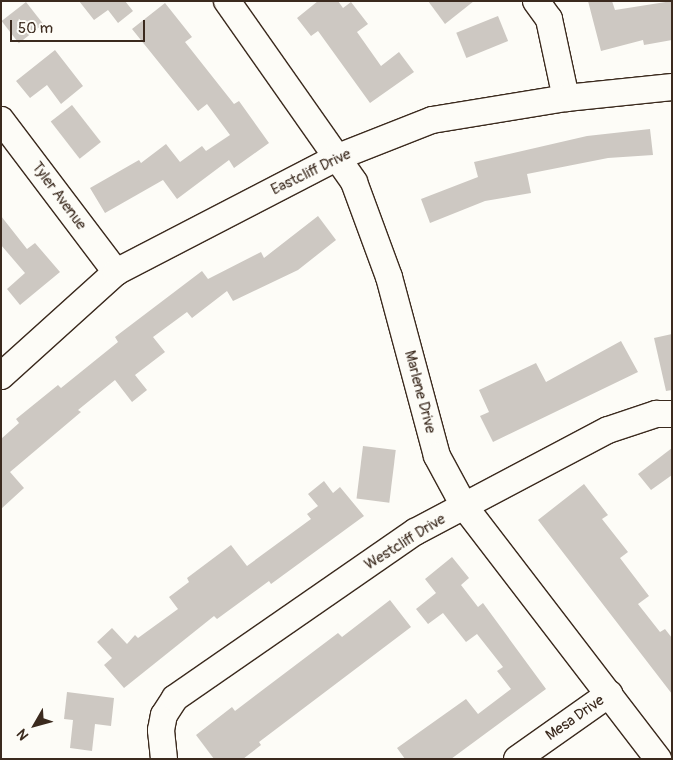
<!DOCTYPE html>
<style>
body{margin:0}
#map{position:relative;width:673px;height:760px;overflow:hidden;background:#fdfcf7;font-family:Pangolin,sans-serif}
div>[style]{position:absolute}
.building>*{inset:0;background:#cdc8c2;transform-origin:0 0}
.roads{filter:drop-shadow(1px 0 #3b2a1e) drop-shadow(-1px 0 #3b2a1e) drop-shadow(0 1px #3b2a1e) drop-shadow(0 -1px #3b2a1e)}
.minor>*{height:26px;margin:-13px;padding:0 13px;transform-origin:13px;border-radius:13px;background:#fdfcf7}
span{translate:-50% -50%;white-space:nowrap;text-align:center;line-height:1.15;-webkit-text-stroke:4px #fdfcf7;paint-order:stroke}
.street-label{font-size:15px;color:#3b2a1e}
.frame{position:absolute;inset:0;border:2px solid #3b2a1e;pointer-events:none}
.north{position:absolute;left:10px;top:700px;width:50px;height:50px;-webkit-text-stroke:4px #fdfcf7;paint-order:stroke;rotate:232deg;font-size:14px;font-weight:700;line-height:20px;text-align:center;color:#3b2a1e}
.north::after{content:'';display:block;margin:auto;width:18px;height:22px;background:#3b2a1e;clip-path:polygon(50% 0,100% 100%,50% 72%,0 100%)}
.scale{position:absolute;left:10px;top:20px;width:135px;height:22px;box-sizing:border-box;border:2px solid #3b2a1e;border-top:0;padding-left:6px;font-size:15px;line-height:18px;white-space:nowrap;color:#3b2a1e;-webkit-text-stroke:4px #fdfcf7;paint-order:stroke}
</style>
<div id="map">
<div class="building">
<div style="clip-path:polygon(79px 1px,125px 1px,133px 11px,118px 23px,108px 10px,94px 20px)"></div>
<div style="clip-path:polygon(318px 1px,338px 1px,343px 8px,351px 2px,368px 24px,357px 32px,381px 66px,399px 52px,414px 72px,370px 103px,318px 31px,311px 36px,297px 18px)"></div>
<div style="clip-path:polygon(428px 1px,474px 1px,445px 24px)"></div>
<div style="clip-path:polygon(588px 1px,612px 1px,615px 10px,672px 1px,672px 40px,644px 45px,643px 40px,601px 51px)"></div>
<div style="left:26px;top:2px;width:28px;height:31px;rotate:52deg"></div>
<div style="clip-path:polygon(165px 3px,192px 37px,185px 42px,234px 104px,239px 101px,269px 143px,234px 168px,229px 160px,177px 199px,163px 180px,105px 213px,90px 188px,139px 160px,141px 163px,166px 144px,180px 162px,202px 146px,206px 151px,230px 135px,207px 104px,198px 111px,132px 29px)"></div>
<div style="left:498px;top:16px;width:27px;height:45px;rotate:68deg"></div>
<div style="clip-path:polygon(55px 50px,83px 86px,61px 104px,47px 85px,30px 98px,16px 81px)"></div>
<div style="left:72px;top:105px;width:47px;height:27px;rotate:52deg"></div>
<div style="clip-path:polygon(650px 129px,653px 155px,608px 158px,527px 174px,531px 193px,485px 201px,430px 223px,421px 199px,478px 177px,474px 162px,587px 136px)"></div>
<div style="clip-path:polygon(1px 216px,27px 249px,35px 243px,60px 272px,20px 305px,7px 289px,25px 273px,1px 245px)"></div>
<div style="clip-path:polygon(318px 216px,336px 240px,298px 270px,233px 301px,227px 291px,192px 318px,187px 312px,153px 337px,165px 352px,135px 375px,147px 390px,132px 402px,115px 380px,78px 410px,81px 412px,10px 472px,24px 488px,1px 509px,1px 439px,19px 423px,16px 419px,58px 385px,61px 388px,118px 342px,115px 337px,202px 271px,208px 279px,261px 252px,264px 258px)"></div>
<div style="clip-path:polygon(672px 334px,672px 390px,666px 391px,654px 338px)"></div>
<div style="clip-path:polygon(621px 341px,638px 372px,493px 442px,480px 416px,489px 412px,479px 390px,536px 363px,546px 382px)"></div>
<div style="left:363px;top:446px;width:33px;height:53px;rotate:7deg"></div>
<div style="clip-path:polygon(672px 448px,672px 475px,651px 490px,638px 474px)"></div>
<div style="clip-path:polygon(324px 481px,333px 493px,340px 487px,364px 516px,271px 584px,269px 581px,217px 619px,214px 616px,124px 688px,104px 665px,112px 658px,97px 642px,112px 628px,127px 644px,135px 635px,138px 638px,178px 609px,169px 597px,189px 582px,187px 578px,231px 545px,247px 566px,311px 519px,307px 514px,318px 506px,308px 494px)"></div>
<div style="clip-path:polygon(584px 484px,608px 515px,602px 519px,628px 552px,620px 558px,649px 596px,638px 604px,660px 632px,665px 629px,672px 638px,672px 694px,538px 520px)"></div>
<div style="clip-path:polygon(452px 557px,469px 578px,461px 585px,478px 607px,483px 603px,546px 689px,451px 759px,405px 759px,397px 748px,466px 699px,478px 714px,511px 689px,497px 671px,503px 667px,477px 634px,466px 642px,443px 613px,428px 624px,416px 609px,436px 593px,425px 579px)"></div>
<div style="clip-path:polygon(390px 600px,411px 627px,259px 742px,261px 745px,243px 759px,214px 759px,196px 735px,232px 707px,235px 711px,338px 633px,342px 637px)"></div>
<div style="clip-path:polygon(67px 692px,114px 698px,111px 726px,95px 724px,92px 751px,70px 748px,73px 720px,64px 719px)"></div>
</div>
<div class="roads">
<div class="minor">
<div style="left:227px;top:1px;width:221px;rotate:54.9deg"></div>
<div style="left:354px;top:182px;width:101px;rotate:69.8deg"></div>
<div style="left:389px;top:277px;width:185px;rotate:75deg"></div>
<div style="left:437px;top:456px;width:57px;rotate:61.6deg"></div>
<div style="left:464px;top:506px;width:319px;rotate:52.5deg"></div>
<div style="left:536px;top:1px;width:22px;rotate:54deg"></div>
<div style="left:549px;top:19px;width:81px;rotate:77.9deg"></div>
<div style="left:1px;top:120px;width:191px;rotate:52.9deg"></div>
<div style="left:1px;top:376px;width:155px;rotate:-42.1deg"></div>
<div style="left:116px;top:272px;width:250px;rotate:-27.4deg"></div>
<div style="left:338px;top:157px;width:101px;rotate:-21.5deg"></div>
<div style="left:432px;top:120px;width:136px;rotate:-9.3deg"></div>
<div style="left:566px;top:98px;width:107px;rotate:-5.9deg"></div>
<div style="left:164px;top:759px;width:29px;rotate:-96deg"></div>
<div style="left:161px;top:730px;width:15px;rotate:-79deg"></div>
<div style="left:164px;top:715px;width:20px;rotate:-57deg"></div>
<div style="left:175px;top:698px;width:292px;rotate:-34.7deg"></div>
<div style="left:415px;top:532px;width:218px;rotate:-27.9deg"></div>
<div style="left:608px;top:430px;width:51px;rotate:-18.4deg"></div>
<div style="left:656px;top:414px;width:16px"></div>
<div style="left:517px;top:759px;width:113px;rotate:-35.2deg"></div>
</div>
</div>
<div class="street-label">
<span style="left:311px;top:172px;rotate:-26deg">Eastcliff Drive</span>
<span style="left:59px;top:196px;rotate:53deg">Tyler Avenue</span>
<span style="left:420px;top:392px;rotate:75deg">Marlene Drive</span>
<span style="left:405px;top:542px;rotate:-32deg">Westcliff Drive</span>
<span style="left:575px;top:718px;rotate:-35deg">Mesa Drive</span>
</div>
<div class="frame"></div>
<div class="north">N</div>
<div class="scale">50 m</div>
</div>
